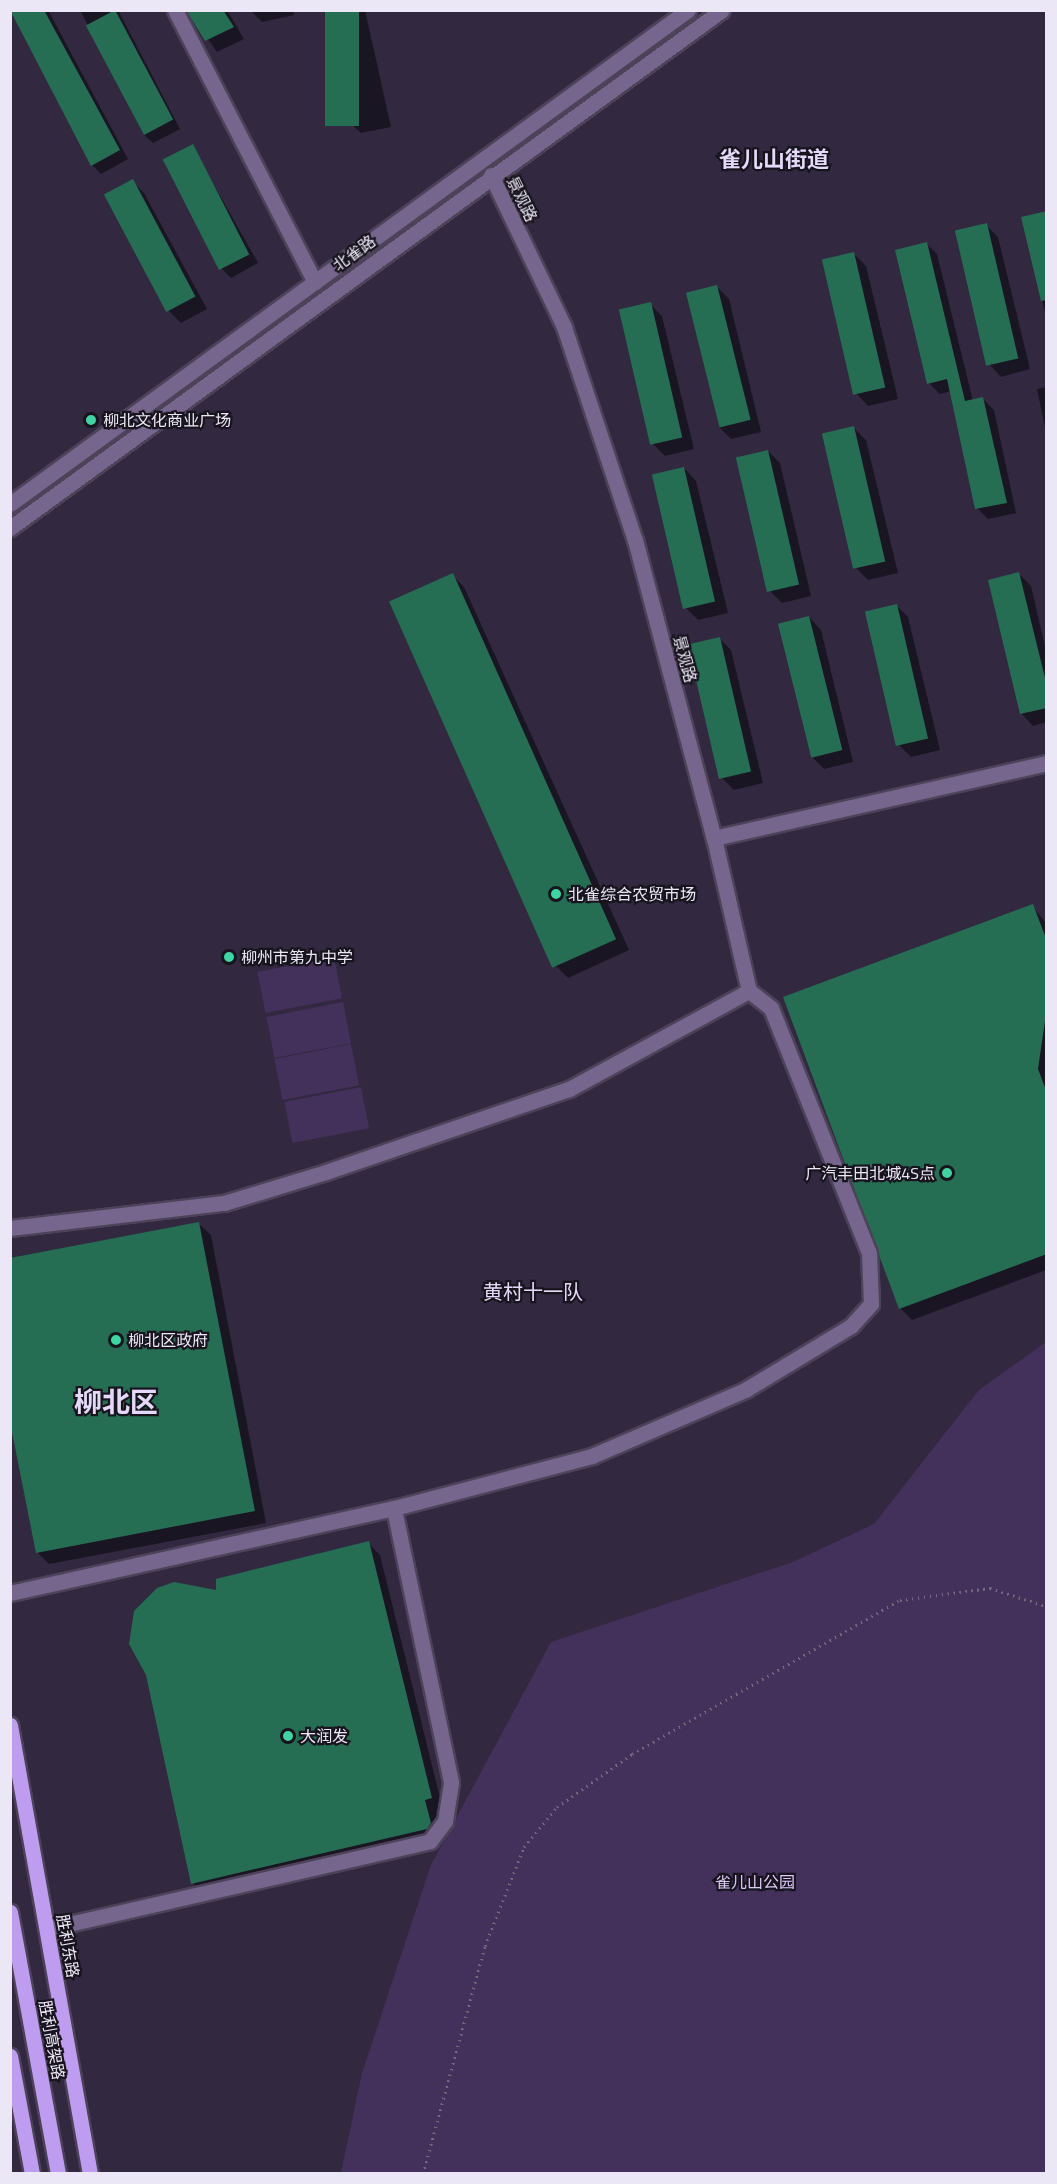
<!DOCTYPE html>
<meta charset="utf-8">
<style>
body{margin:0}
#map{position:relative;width:1057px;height:2184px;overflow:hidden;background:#322840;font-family:"Titillium Web","Noto Sans SC",sans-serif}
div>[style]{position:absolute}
.green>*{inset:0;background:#43315c;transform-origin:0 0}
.shadow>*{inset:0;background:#0007}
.building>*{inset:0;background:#256e54;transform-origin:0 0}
.path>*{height:3px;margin-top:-1.5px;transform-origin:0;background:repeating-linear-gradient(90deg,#72697e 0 1.5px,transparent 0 6px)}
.roads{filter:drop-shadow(2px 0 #4c4359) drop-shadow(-2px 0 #4c4359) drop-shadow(0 2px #4c4359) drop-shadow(0 -2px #4c4359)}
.minor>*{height:15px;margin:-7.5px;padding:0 7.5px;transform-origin:7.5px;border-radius:7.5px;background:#76668e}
.major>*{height:15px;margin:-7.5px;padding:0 7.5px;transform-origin:7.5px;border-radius:7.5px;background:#be9cef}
.dots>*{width:16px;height:16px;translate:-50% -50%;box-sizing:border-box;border:3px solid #18141e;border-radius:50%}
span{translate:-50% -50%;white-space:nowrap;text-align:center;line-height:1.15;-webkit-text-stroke:4.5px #18141e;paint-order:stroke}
.street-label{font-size:16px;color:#ece7f6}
.poi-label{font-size:16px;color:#ece7f6}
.left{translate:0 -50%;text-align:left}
.right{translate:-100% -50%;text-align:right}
.park-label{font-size:16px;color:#dcc9f9}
.quarter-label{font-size:20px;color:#e4d9f8}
.district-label{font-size:22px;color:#e4d9f8;font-weight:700}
.town-label{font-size:28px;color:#e4d9f8;font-weight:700}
.frame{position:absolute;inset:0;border:12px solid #ece7f6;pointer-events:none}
</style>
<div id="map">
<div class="green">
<div style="left:334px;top:957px;width:42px;height:78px;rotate:79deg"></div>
<div style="left:343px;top:1002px;width:42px;height:78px;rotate:79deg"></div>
<div style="left:351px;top:1044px;width:42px;height:78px;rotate:79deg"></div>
<div style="left:361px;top:1087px;width:42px;height:78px;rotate:79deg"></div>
<div style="clip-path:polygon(1046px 1342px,1046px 2173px,341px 2173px,362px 2073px,431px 1865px,551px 1642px,793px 1562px,874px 1524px,979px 1390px)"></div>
</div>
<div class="shadow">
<div style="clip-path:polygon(12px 10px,48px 10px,128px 159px,101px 174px,92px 165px)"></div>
<div style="clip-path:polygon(80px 10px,118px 10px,180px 129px,153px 143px,144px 135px)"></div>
<div style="clip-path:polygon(188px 10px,227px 10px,244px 39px,217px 52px)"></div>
<div style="clip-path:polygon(293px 10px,294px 15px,262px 22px,250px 10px)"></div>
<div style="clip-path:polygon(324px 10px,365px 10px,391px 127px,361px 133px,350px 123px)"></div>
<div style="clip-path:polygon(192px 146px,258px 263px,231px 278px,222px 269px)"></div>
<div style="clip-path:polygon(132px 181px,144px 193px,207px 309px,181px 323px,169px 311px)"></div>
<div style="clip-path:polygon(1046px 213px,1046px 317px,1023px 218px)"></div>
<div style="clip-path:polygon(986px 225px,998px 237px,1030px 369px,1001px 377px,989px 364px)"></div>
<div style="clip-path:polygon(927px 244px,937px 254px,973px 401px,983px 399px,994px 410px,1016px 513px,988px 519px,977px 508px,951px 391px,940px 394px,929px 383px)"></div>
<div style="clip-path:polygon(854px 254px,866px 266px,898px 399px,868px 406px,856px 393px)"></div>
<div style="clip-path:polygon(717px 287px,729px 299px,761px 432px,731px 439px,719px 427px)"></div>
<div style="clip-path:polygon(650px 304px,662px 316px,694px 449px,665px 456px,653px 444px)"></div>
<div style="clip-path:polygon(1046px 387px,1046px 432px,1037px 389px)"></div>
<div style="clip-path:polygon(854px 428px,866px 440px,898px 573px,868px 580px,856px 568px)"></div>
<div style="clip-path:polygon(768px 451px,780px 463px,811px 596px,782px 603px,770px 591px)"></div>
<div style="clip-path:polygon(684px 468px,696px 481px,728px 613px,698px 620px,686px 608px)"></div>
<div style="clip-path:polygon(1019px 574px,1031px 586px,1046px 651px,1046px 722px,1033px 726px,1021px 713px)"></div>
<div style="clip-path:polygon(452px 575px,464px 587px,629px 950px,568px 978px,556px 966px)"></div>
<div style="clip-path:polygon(896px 605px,908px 617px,940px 750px,911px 757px,899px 745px)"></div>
<div style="clip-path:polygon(809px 617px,821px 630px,853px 762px,824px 769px,812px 757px)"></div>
<div style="clip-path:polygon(719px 638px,731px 650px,763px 783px,734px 790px,722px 778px)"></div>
<div style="clip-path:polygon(1032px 906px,1046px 923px,1046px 1270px,912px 1320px,900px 1308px)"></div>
<div style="clip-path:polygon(198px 1223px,211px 1235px,266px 1523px,49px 1564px,37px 1552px)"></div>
<div style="clip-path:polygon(368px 1543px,380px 1555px,443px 1810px,436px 1812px,442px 1836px,205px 1895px,193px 1883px,218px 1592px)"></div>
</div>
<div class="building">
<div style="clip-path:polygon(10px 10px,44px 10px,120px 150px,91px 166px)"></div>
<div style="left:115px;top:10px;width:124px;height:33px;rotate:62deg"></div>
<div style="clip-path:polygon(186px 10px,223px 10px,234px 27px,205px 41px)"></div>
<div style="left:325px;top:10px;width:34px;height:116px"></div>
<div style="left:193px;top:144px;width:124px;height:34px;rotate:63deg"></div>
<div style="left:133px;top:179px;width:133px;height:33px;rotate:62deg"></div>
<div style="clip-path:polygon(1047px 211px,1047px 300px,1041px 301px,1021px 217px)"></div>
<div style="left:987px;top:223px;width:139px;height:33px;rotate:77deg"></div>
<div style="clip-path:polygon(927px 242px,965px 401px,983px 397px,1007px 503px,975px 509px,947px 379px,927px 384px,895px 250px)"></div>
<div style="left:854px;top:252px;width:139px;height:33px;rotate:77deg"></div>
<div style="left:717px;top:285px;width:139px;height:32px;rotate:76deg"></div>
<div style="left:651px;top:302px;width:139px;height:33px;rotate:77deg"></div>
<div style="left:854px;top:426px;width:139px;height:33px;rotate:77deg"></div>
<div style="left:768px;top:450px;width:138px;height:33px;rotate:77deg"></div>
<div style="left:684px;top:467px;width:138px;height:33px;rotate:77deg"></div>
<div style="clip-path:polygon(1019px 572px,1047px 686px,1047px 708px,1020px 714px,988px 580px)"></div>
<div style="left:453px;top:573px;width:401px;height:70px;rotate:66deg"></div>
<div style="left:897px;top:604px;width:138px;height:33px;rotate:77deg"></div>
<div style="left:809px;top:616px;width:138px;height:32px;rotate:76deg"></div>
<div style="left:720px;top:637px;width:138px;height:33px;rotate:77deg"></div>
<div style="clip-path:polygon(1033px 904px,1047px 941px,1047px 1007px,1038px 1069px,1047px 1093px,1047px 1254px,899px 1309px,783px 997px)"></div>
<div style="clip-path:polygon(199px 1222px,255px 1511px,36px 1553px,10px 1422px,10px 1258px)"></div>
<div style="clip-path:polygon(369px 1541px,432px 1798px,425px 1800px,431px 1823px,427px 1829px,191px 1884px,146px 1675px,129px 1644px,134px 1611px,157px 1588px,174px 1582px,216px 1590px,216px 1579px)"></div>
</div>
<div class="path">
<div style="left:423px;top:2174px;width:236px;rotate:-74.8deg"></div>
<div style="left:485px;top:1946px;width:106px;rotate:-68.5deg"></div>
<div style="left:524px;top:1847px;width:52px;rotate:-50.5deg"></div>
<div style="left:557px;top:1807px;width:92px;rotate:-35.2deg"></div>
<div style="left:632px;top:1754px;width:309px;rotate:-29.9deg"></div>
<div style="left:900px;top:1600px;width:91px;rotate:-7.6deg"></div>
<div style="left:990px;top:1588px;width:59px;rotate:17.8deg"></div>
</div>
<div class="roads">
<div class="minor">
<div style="left:175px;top:10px;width:306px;rotate:62.8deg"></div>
<div style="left:491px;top:175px;width:169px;rotate:64.3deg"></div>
<div style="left:564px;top:327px;width:225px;rotate:71.6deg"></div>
<div style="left:635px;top:540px;width:308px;rotate:75.2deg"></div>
<div style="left:714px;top:838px;width:340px;rotate:-12.7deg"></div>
<div style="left:10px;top:504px;width:839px;rotate:-36.08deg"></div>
<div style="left:10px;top:528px;width:880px;rotate:-36.04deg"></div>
<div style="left:10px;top:1228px;width:215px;rotate:-6.7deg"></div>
<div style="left:224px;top:1203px;width:107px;rotate:-16.9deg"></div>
<div style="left:326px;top:1172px;width:257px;rotate:-18.9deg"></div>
<div style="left:569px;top:1089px;width:205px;rotate:-28.6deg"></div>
<div style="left:10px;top:1593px;width:393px;rotate:-12.5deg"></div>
<div style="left:394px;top:1508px;width:205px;rotate:-14.7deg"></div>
<div style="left:592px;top:1456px;width:167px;rotate:-23.3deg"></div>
<div style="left:745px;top:1390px;width:124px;rotate:-31.1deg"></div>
<div style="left:851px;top:1326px;width:30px;rotate:-48deg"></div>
<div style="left:871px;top:1304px;width:51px;rotate:-92.2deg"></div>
<div style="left:869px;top:1253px;width:264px;rotate:-111.8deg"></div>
<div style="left:771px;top:1008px;width:28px;rotate:-142deg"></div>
<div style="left:749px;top:991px;width:157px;rotate:-102.9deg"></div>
<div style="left:47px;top:1929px;width:393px;rotate:-12.9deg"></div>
<div style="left:430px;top:1841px;width:25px;rotate:-53deg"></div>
<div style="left:445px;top:1821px;width:39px;rotate:-81deg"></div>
<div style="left:451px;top:1782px;width:280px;rotate:-101.8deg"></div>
</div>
<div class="major">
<div style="left:10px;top:1725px;width:456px;rotate:79.9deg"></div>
<div style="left:10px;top:1912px;width:266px;rotate:79.6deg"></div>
<div style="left:10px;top:2056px;width:120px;rotate:79.4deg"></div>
</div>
</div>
<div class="dots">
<div style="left:91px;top:420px;background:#3fd4a2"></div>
<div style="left:556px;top:894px;background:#3fd4a2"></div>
<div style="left:229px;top:957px;background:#3fd4a2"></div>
<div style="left:947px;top:1173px;background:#3fd4a2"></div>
<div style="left:116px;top:1340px;background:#3fd4a2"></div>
<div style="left:288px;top:1736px;background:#3fd4a2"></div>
</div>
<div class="street-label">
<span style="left:522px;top:199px;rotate:64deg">景观路</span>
<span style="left:354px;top:253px;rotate:-36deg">北雀路</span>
<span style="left:685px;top:659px;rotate:75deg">景观路</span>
<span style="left:68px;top:1946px;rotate:80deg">胜利东路</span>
<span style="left:52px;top:2040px;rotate:80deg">胜利高架路</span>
</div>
<div class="poi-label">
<span class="left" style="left:103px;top:420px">柳北文化商业广场</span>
<span class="left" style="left:568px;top:894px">北雀综合农贸市场</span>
<span class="left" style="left:241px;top:957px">柳州市第九中学</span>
<span class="right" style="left:935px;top:1173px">广汽丰田北城4S点</span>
<span class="left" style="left:128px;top:1340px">柳北区政府</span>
<span class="left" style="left:300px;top:1736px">大润发</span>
</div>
<div class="park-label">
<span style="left:755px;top:1882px">雀儿山公园</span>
</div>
<div class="quarter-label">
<span style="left:533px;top:1291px">黄村十一队</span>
</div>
<div class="district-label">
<span style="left:774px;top:160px">雀儿山街道</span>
</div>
<div class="town-label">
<span style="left:116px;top:1402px">柳北区</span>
</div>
<div class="frame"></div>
</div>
